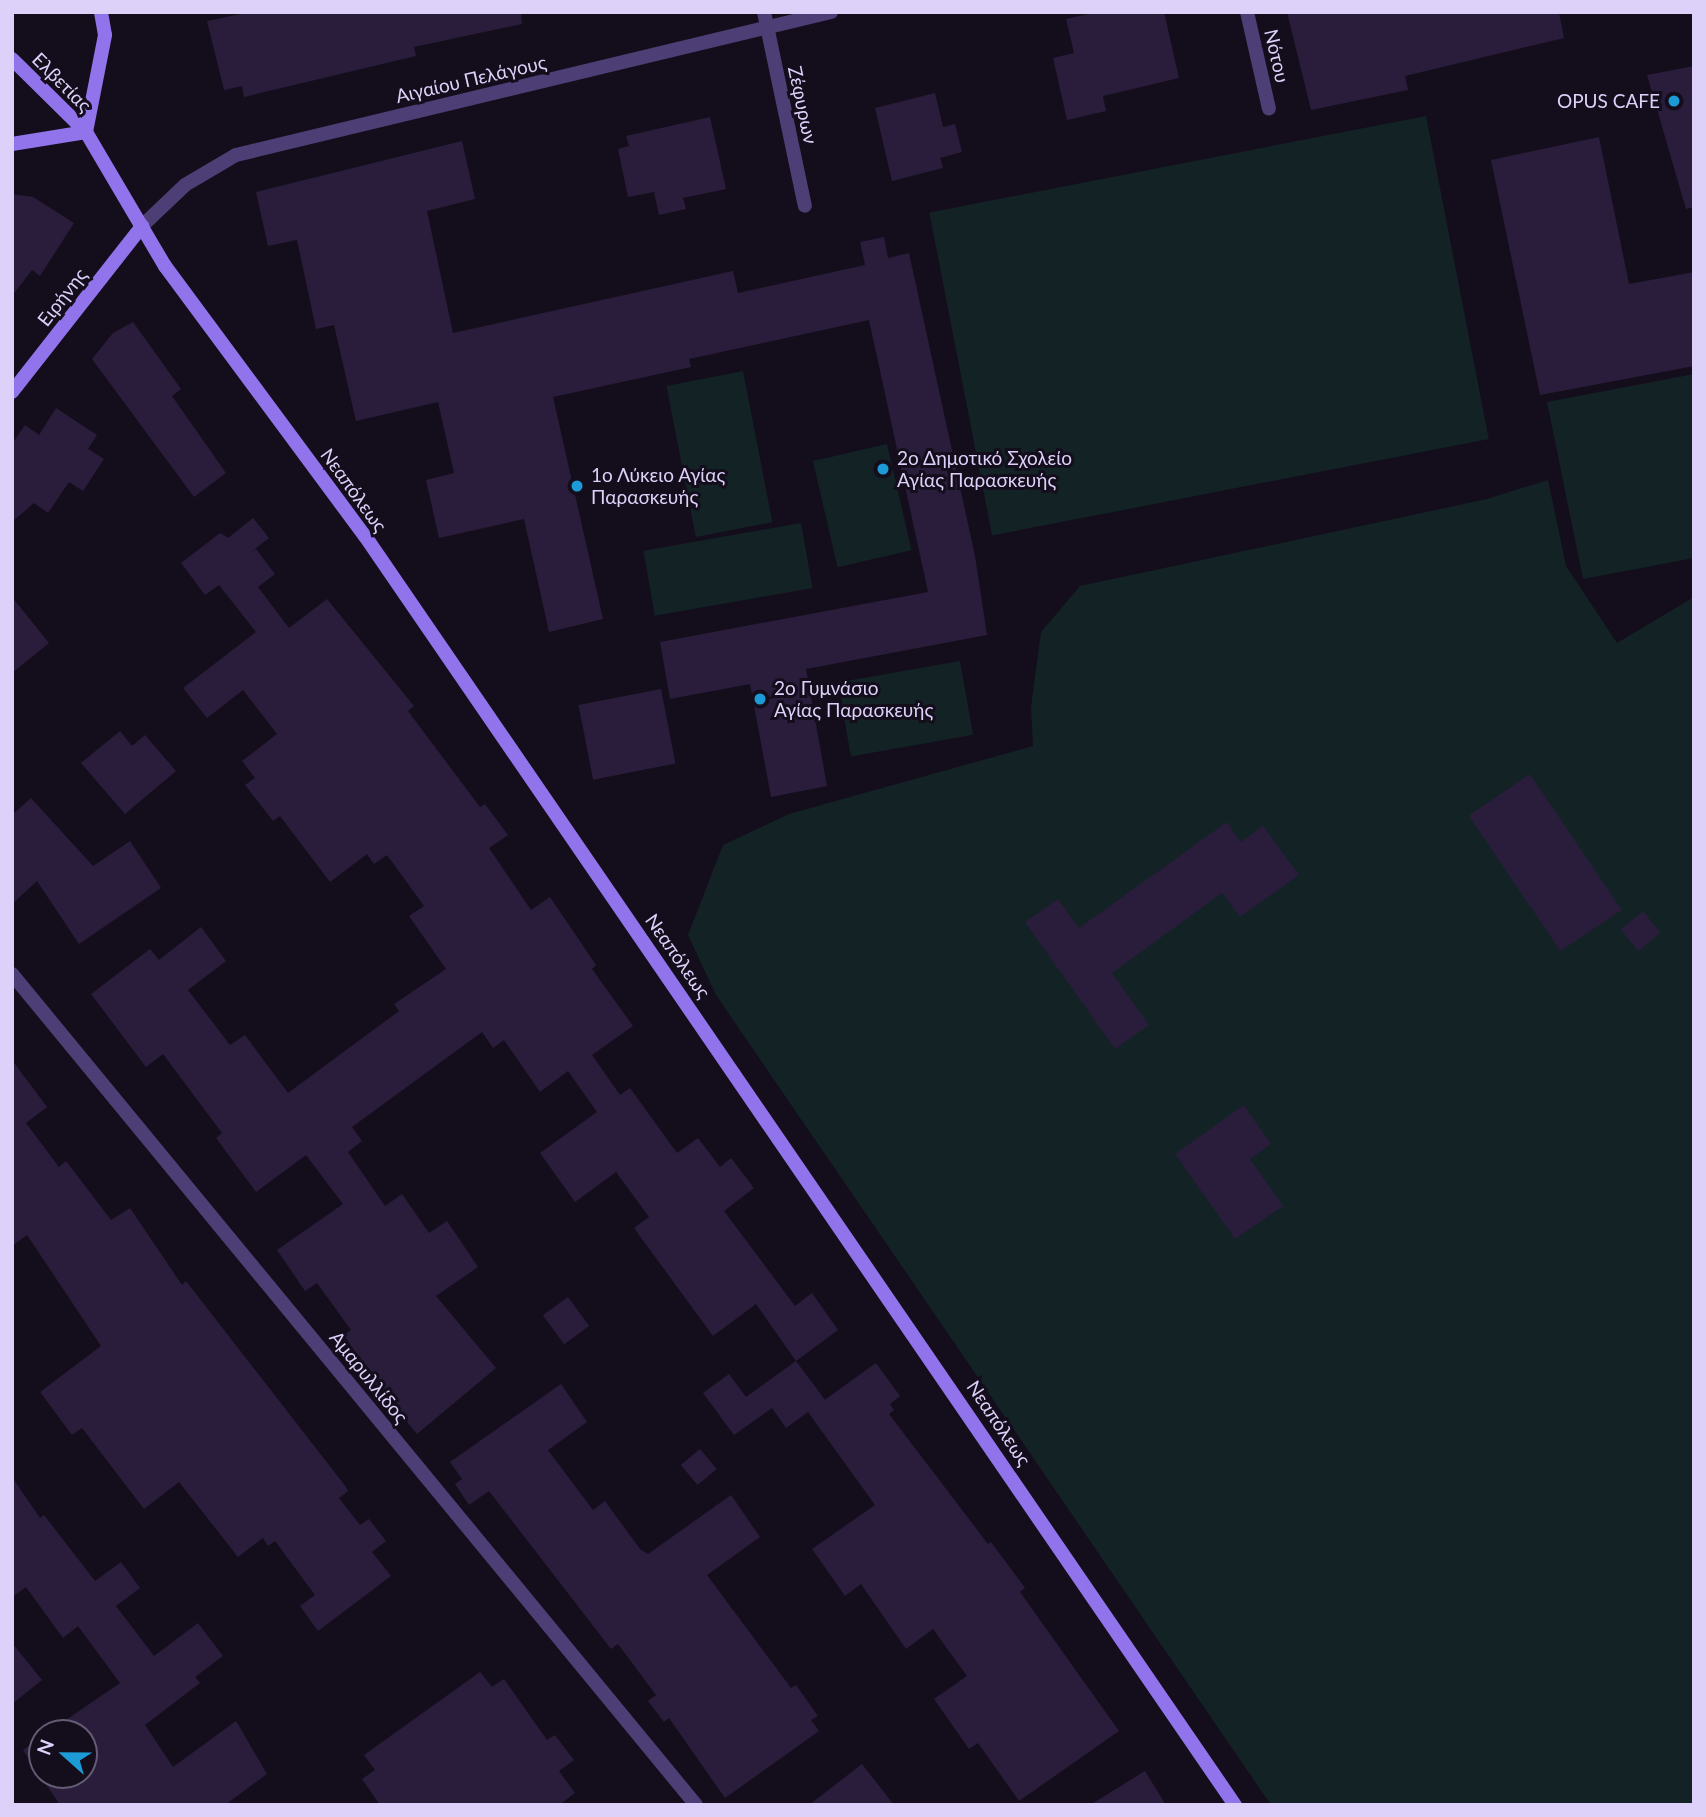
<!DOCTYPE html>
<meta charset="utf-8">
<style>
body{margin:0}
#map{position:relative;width:1706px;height:1817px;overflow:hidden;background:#140e1c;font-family:Lato,sans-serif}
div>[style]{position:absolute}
.green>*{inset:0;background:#122225;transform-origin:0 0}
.building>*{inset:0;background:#291d3b;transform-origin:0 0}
.street>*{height:14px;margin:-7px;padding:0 7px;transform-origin:7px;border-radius:7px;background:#4d3f75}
.secondary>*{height:14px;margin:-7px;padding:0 7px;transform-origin:7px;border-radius:7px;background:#9173ec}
.dots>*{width:19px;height:19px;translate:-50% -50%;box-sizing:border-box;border:4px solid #140e1c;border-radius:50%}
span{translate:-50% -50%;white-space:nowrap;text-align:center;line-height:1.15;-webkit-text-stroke:6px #140e1c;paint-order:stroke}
.street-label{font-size:19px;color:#ddd0f9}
.poi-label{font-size:19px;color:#ddd0f9}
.right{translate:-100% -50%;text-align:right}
.left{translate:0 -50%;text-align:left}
.frame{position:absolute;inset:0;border:14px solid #ddd0f9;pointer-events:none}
.north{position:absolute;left:28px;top:1719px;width:70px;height:70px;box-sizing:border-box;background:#140e1c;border:2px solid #645c74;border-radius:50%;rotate:291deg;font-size:19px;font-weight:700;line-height:28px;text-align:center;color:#ddd0f9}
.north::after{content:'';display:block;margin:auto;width:24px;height:32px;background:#1d9bd7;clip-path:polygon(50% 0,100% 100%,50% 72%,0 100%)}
</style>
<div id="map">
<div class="green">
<div style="left:1426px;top:116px;width:329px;height:506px;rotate:79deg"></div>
<div style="left:743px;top:371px;width:154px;height:78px;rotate:79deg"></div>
<div style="clip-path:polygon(1694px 374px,1694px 558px,1583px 579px,1547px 402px)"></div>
<div style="left:887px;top:444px;width:109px;height:76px;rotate:77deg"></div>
<div style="clip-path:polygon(1548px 480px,1566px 566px,1617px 643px,1694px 597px,1694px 1805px,1271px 1805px,716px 995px,688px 935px,723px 845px,789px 814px,1033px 746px,1031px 707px,1041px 632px,1080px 586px,1487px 499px)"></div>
<div style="left:801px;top:523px;width:66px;height:160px;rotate:80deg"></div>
<div style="left:960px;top:661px;width:75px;height:124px;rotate:80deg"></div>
</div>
<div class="building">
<div style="clip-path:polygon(250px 12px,521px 12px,522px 24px,414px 47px,416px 56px,244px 97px,242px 86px,224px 90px,207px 21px)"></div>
<div style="clip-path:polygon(1097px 12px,1164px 12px,1179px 78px,1103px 96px,1106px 111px,1067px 120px,1053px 58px,1074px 53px,1066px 19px)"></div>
<div style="clip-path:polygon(1287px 12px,1559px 12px,1564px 38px,1405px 76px,1408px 90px,1311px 110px)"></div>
<div style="clip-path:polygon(1694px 66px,1694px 207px,1686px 209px,1647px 75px)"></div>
<div style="clip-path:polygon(935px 93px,943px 127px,955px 124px,962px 152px,940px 158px,943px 168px,892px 181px,875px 108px)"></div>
<div style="clip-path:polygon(710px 117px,726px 189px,683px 198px,686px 209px,659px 215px,654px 192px,628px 197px,618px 149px,629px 146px,626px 136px)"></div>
<div style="clip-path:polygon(1599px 137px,1629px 284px,1694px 272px,1694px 366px,1540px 395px,1491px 160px)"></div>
<div style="clip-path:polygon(462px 141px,475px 199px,427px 211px,453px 333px,733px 271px,738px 293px,865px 265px,860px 242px,884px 237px,888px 258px,909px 253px,975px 556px,987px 635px,806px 669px,827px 786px,771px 797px,750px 684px,670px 699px,660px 642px,928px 592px,869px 320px,689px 359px,691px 367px,553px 397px,603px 619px,549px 632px,524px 519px,439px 538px,426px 480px,454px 473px,438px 402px,356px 421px,334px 325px,316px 329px,297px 240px,268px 246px,256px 192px)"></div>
<div style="clip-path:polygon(12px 194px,33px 197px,74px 223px,40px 276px,32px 270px,12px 296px)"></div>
<div style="clip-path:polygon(133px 322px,181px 389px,172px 396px,226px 473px,194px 497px,92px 359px,113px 333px)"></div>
<div style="clip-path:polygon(56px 408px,97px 435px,88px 449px,104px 459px,83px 491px,69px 482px,48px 513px,34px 503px,12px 522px,12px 444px,25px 425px,39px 435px)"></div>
<div style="clip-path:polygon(253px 518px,269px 538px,250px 553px,256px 549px,275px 574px,258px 587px,289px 628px,327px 599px,414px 706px,408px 711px,480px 807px,485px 804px,508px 835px,489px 848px,531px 910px,550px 897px,596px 965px,592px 969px,633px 1026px,592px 1055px,620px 1095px,630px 1088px,677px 1153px,698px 1138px,720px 1167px,731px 1158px,754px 1188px,724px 1211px,795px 1306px,812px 1293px,838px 1330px,796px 1361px,756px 1304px,713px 1336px,634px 1228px,649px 1217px,616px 1172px,575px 1202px,540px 1153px,597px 1112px,568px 1071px,540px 1092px,504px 1040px,493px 1048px,482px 1032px,352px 1127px,362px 1141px,348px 1152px,385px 1206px,402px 1194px,429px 1233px,447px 1221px,478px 1267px,436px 1296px,496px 1368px,417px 1434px,378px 1387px,344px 1335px,351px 1330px,317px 1283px,305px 1291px,277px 1250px,343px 1204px,306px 1155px,256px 1192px,216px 1138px,222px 1133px,163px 1054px,146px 1067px,91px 994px,150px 949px,159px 960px,201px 927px,226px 961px,188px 990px,230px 1045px,245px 1035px,288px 1093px,399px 1011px,394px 1004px,446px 969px,409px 916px,424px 906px,387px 855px,374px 864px,367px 854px,330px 882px,280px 816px,273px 821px,245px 785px,255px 778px,242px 761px,277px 734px,243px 690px,207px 718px,183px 688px,256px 632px,219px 585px,205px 595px,181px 563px,220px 533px,228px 538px)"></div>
<div style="clip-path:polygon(12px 597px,49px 643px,12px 673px)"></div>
<div style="left:661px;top:689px;width:76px;height:84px;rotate:79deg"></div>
<div style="clip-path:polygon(120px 731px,132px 746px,145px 735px,176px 771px,125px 814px,81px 763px)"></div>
<div style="left:1530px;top:774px;width:164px;height:74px;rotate:56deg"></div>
<div style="clip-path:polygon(31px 798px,93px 866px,130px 841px,161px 888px,79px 944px,37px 881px,12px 904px,12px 815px)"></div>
<div style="clip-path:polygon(1227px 822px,1241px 842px,1263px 826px,1299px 875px,1240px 917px,1222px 893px,1112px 973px,1149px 1025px,1115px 1049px,1025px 922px,1058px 899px,1079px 928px)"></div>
<div style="left:1643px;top:911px;width:28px;height:29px;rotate:51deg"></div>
<div style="clip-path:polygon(12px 1060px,47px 1107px,26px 1123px,59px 1167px,66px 1161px,111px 1220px,130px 1208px,182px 1285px,186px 1281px,346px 1487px,348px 1491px,339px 1498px,360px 1525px,369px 1519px,386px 1541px,372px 1552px,391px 1576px,318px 1631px,300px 1606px,315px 1595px,275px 1541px,268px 1546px,263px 1538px,238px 1557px,179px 1482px,144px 1509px,82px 1428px,72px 1435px,40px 1392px,101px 1346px,27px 1235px,12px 1246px)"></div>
<div style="clip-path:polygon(1244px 1105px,1271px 1144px,1250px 1159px,1283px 1206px,1235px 1239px,1175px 1154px)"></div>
<div style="left:568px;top:1297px;width:36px;height:31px;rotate:54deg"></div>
<div style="clip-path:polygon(796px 1361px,825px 1400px,812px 1409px,876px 1363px,900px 1396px,890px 1404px,894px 1410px,889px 1414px,988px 1544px,991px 1542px,1025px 1588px,1020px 1592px,1119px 1731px,1019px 1801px,978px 1743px,969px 1749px,934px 1699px,967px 1676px,933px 1629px,906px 1649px,861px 1584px,845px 1596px,812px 1549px,875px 1505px,808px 1412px,786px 1428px,772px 1408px,734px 1435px,703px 1393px,729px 1374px,746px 1397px)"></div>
<div style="clip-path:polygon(561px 1384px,587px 1422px,548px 1450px,593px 1510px,605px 1501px,640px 1549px,648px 1554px,731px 1495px,760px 1537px,707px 1575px,791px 1688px,796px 1685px,818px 1716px,811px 1720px,819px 1731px,725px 1798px,669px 1718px,664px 1722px,648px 1701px,656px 1695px,618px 1644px,611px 1649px,489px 1491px,469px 1505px,455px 1484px,462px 1479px,450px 1462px)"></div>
<div style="left:700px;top:1449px;width:26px;height:25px;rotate:50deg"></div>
<div style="clip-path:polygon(12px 1477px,40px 1518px,44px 1515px,95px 1581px,121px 1562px,140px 1588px,116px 1606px,154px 1656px,198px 1623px,223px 1656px,195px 1677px,200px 1683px,145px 1725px,173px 1767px,236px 1721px,267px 1774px,225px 1805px,60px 1805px,23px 1750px,42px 1737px,42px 1775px,84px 1775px,84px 1733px,47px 1733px,120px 1683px,78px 1626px,63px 1638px,26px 1587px,12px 1597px)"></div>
<div style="clip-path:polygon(12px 1643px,42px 1680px,12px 1704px)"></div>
<div style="clip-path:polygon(480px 1672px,492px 1687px,504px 1679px,547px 1740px,555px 1735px,574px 1760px,559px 1771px,575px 1793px,559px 1805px,380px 1805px,362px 1779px,375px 1770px,364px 1755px)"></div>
<div style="clip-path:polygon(862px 1764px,894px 1805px,809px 1805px)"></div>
<div style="clip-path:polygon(1145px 1771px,1166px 1805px,1090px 1805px)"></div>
</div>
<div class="street">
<div style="left:764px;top:12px;width:198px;rotate:78.1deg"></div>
<div style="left:1247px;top:12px;width:99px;rotate:77.2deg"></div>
<div style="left:142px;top:226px;width:59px;rotate:-43.6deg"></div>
<div style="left:185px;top:185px;width:59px;rotate:-30.5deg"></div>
<div style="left:236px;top:155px;width:612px;rotate:-13.51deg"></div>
<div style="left:12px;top:974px;width:1076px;rotate:50.54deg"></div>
</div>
<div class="secondary">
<div style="left:12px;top:59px;width:104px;rotate:44.6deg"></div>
<div style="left:86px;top:132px;width:156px;rotate:59.5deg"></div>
<div style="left:165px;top:266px;width:336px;rotate:53.5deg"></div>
<div style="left:365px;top:536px;width:1539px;rotate:55.57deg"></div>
<div style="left:86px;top:132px;width:99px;rotate:-78.9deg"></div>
<div style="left:105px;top:35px;width:23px;rotate:-100deg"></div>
<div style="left:12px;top:144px;width:75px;rotate:-9.2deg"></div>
<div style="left:12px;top:392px;width:211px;rotate:-51.9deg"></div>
</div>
<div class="dots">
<div style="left:1674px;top:101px;background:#1d9bd7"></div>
<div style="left:883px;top:469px;background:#1d9bd7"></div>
<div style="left:577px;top:486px;background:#1d9bd7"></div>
<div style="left:760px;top:699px;background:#1d9bd7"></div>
</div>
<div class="street-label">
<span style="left:1277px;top:56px;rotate:77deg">Νότου</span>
<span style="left:471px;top:79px;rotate:-13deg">Αιγαίου Πελάγους</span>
<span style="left:62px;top:82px;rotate:45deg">Ελβετίας</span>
<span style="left:803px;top:105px;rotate:78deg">Ζέφυρων</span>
<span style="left:62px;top:297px;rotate:-52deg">Ειρήνης</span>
<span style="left:354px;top:490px;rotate:54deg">Νεαπόλεως</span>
<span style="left:678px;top:956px;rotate:55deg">Νεαπόλεως</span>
<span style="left:369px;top:1377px;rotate:51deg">Αμαρυλλίδος</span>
<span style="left:999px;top:1423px;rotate:56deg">Νεαπόλεως</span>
</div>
<div class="poi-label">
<span class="right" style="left:1660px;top:101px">OPUS CAFE</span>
<span class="left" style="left:897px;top:469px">2ο Δημοτικό Σχολείο<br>Αγίας Παρασκευής</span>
<span class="left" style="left:591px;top:486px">1ο Λύκειο Αγίας<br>Παρασκευής</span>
<span class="left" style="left:774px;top:699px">2ο Γυμνάσιο<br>Αγίας Παρασκευής</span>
</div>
<div class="frame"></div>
<div class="north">N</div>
</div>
